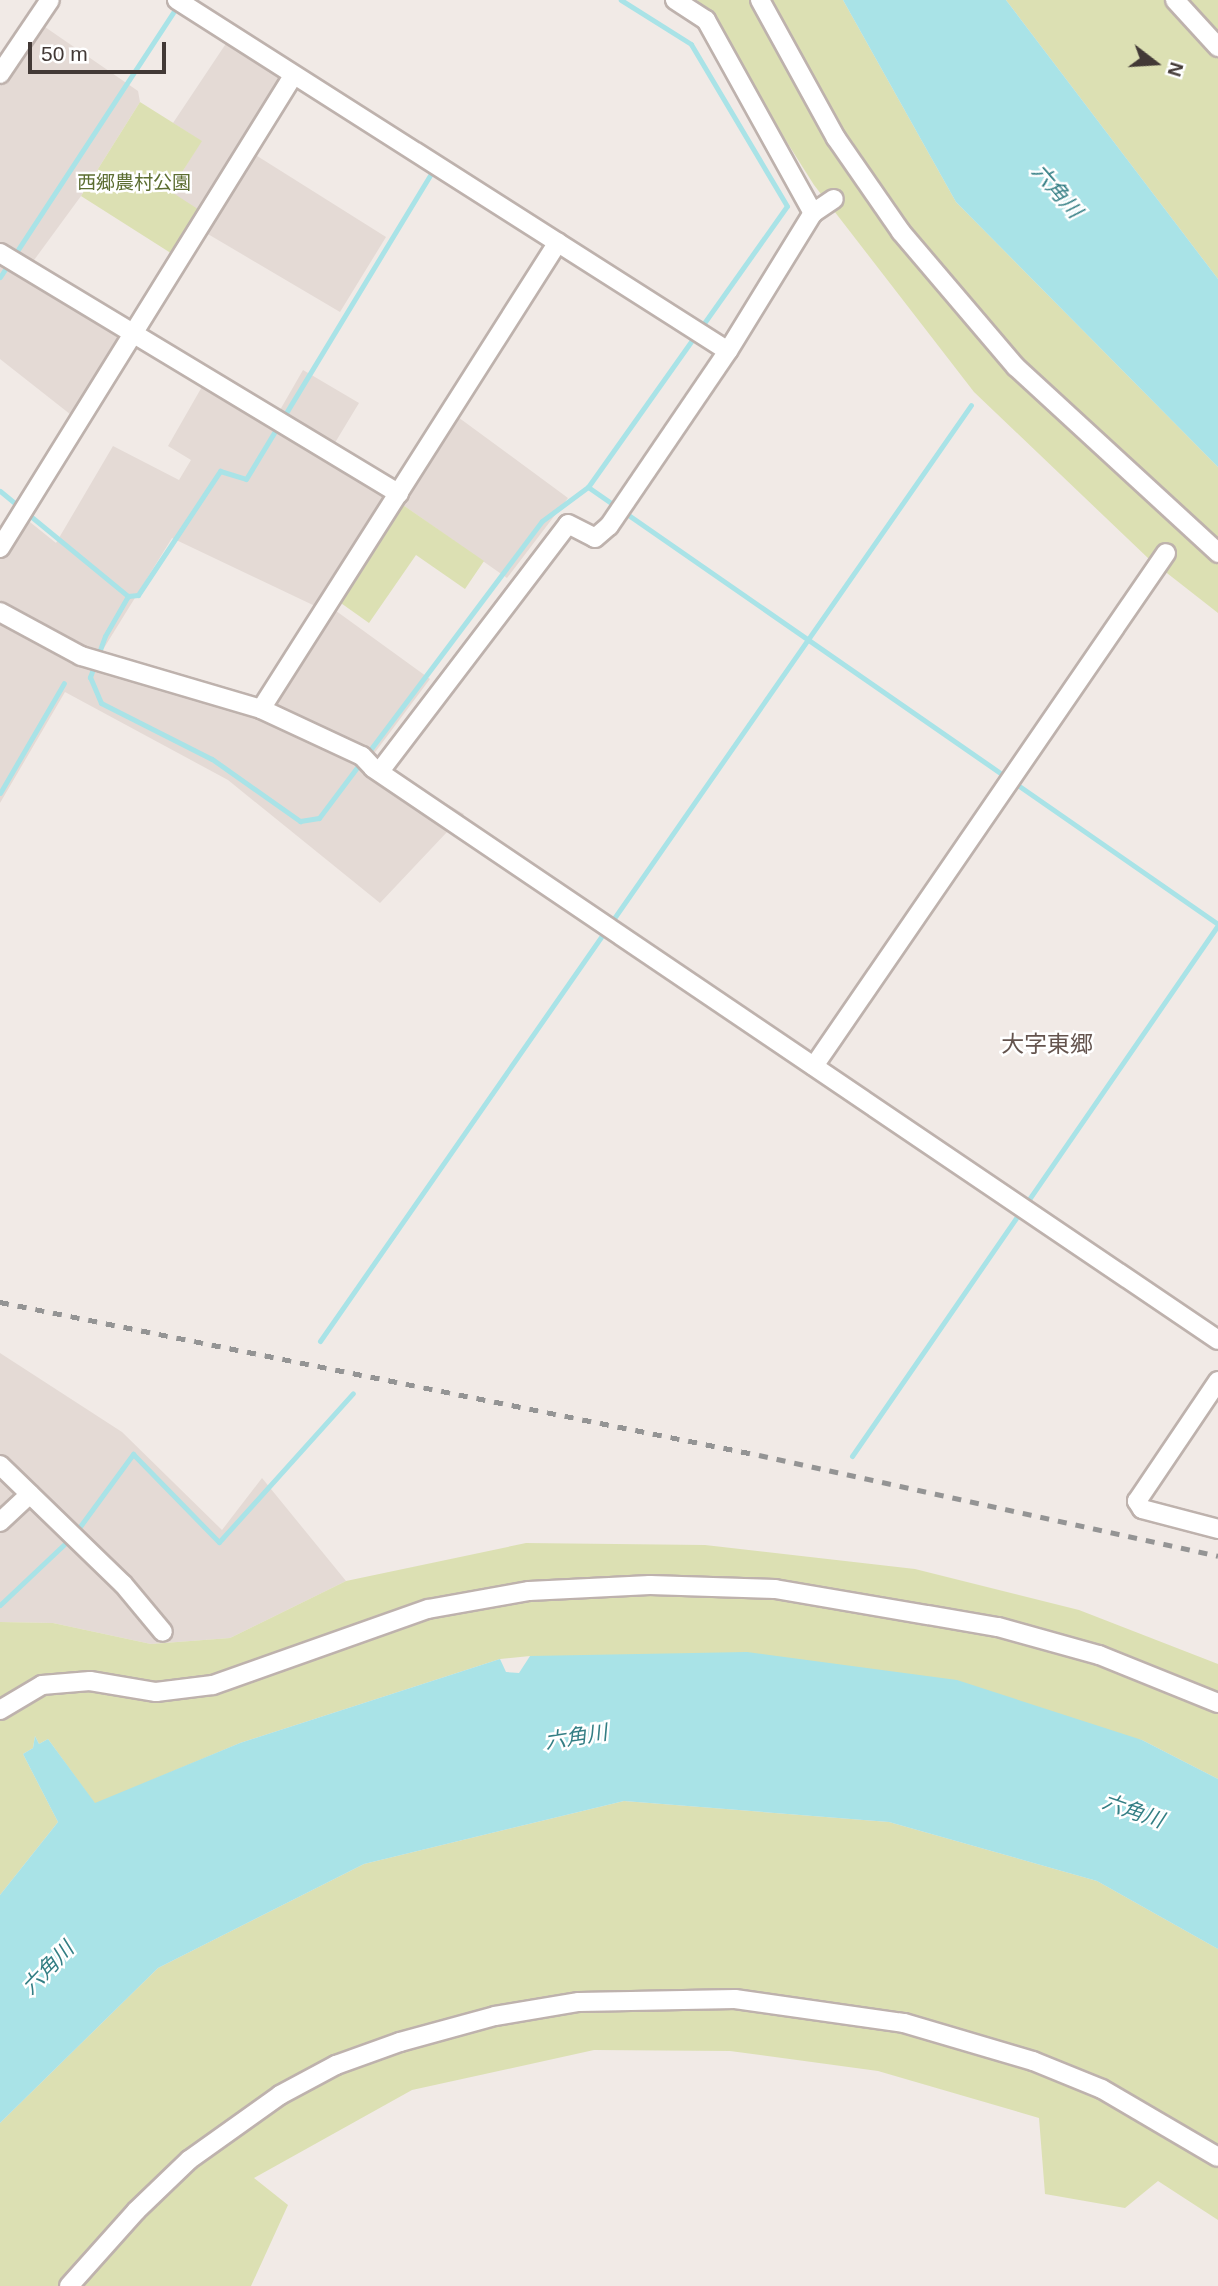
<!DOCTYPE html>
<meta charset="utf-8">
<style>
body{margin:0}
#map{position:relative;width:1218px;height:2286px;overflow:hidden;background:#f1eae6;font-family:Arial,"Noto Sans JP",sans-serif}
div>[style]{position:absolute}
.residential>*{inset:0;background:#e4dad5}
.green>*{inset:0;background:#dce0b3}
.water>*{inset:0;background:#a9e3e7}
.stream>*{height:5px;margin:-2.5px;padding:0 2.5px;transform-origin:2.5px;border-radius:2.5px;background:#a9e3e7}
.roads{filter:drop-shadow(2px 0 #beb2ad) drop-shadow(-2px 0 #beb2ad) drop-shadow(0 2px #beb2ad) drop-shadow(0 -2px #beb2ad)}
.minor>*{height:18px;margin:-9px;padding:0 9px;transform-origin:9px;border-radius:9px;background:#fff}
.rail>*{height:5px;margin-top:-2.5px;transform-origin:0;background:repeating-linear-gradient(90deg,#949494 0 9px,transparent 0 18px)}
span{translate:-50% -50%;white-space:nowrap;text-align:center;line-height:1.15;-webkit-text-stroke:5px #fff;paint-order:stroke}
.park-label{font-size:19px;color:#5c6d31}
.water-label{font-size:21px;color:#337e84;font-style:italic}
.quarter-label{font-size:23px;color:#64544e}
.north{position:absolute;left:1120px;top:28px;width:70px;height:70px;-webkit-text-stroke:5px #fff;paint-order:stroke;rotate:107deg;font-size:19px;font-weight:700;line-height:28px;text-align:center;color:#423936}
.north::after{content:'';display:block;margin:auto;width:24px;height:32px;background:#423936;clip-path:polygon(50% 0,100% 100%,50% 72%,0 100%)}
.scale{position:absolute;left:28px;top:42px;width:138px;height:32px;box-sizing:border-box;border:4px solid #423936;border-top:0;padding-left:9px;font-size:21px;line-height:24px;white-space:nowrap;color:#423936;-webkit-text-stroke:5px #fff;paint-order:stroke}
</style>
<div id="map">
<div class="residential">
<div style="clip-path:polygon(29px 16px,138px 91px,140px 102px,81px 196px,29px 267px,135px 328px,75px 418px,0 359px,0 59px)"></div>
<div style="clip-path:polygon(233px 33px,303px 77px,254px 154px,386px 237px,340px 312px,196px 227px,170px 192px,201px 141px,173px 123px)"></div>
<div style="clip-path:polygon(evenodd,303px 370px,359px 403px,333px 446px,397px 487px,447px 409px,568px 498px,507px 578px,403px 505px,332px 608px,430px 679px,370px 759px,464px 814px,380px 903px,228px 780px,65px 692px,0 803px,0 539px,20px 514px,56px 543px,113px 446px,179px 480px,191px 460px,168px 446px,211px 371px,280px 410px,303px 370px,172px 538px,315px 606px,258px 698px,99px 656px,172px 538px)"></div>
<div style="clip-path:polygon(0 1353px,122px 1432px,222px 1530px,262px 1478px,346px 1581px,230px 1638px,151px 1644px,53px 1623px,0 1622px)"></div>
</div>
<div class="green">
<div style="clip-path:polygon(697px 0,843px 0,956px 202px,1218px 467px,1218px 613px,1149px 559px,974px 392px,814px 185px)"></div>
<div style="clip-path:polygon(1006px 0,1218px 0,1218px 279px)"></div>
<div style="clip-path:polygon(140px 102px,202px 141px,170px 191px,204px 213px,177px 257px,81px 196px)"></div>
<div style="clip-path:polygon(403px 505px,484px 561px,465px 589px,416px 555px,369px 623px,338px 601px)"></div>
<div style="clip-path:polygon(526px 1543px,705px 1545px,915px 1569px,1079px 1610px,1218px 1664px,1218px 1779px,1142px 1740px,530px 1656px,500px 1659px,240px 1743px,95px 1804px,48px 1739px,39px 1744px,35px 1736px,33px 1748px,23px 1754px,58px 1822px,0 1895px,0 1622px,53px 1623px,151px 1644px,230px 1638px,346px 1581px)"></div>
<div style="clip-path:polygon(624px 1801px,889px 1822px,1097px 1881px,1218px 1949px,1218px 2220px,1158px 2181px,1125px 2208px,1045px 2194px,1039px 2118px,878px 2071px,730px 2051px,594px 2050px,412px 2090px,254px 2178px,288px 2205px,251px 2286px,0 2286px,0 2123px,158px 1968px,364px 1864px)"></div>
</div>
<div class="water">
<div style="clip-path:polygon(843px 0,1006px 0,1218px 279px,1218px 467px,956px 202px)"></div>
<div style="clip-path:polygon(747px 1652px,957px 1680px,1142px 1740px,1218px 1779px,1218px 1949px,1097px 1881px,889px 1822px,624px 1801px,364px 1864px,158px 1968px,0 2123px,0 1895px,58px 1822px,23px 1754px,33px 1748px,35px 1736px,39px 1744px,48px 1739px,95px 1803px,240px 1743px,500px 1659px,506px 1672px,519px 1673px,530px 1656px)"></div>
</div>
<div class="stream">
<div style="left:0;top:277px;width:324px;rotate:-56.8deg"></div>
<div style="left:588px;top:487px;width:767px;rotate:34.75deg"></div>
<div style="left:0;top:491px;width:166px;rotate:39.4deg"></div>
<div style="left:128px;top:596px;width:46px;rotate:119.9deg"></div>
<div style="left:105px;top:636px;width:44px;rotate:110.1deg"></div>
<div style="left:90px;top:677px;width:28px;rotate:67deg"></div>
<div style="left:101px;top:703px;width:124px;rotate:26.8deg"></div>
<div style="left:212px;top:759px;width:108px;rotate:35.2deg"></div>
<div style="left:300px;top:821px;width:19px;rotate:-9deg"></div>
<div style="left:319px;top:818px;width:371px;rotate:-53.1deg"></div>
<div style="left:542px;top:521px;width:57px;rotate:-36.5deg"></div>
<div style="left:588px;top:487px;width:344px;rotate:-54.7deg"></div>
<div style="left:787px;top:206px;width:188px;rotate:-120.7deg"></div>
<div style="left:691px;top:44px;width:83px;rotate:-147.8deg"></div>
<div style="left:128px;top:596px;width:10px;rotate:-6deg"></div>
<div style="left:138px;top:595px;width:149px;rotate:-56.5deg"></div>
<div style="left:220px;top:471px;width:27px;rotate:17deg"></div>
<div style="left:246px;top:479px;width:359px;rotate:-58.8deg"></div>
<div style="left:0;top:793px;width:127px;rotate:-59.8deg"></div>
<div style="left:320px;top:1341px;width:1140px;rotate:-55.18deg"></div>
<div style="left:852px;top:1456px;width:645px;rotate:-55.42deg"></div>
<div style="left:0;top:1605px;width:100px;rotate:-43.4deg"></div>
<div style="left:73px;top:1536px;width:102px;rotate:-53.8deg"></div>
<div style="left:133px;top:1454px;width:123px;rotate:45.7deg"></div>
<div style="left:219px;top:1542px;width:200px;rotate:-48deg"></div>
</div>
<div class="roads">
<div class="minor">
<div style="left:177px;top:0;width:653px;rotate:32.5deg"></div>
<div style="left:675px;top:0;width:37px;rotate:33deg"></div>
<div style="left:706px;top:20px;width:221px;rotate:61deg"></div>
<div style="left:760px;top:0;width:158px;rotate:61.2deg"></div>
<div style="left:836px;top:138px;width:114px;rotate:55.3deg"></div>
<div style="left:901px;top:232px;width:177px;rotate:49.6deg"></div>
<div style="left:1016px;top:367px;width:275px;rotate:42.6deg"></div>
<div style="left:1175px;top:0;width:64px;rotate:47.5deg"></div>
<div style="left:0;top:74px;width:89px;rotate:-56deg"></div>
<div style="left:0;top:253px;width:466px;rotate:31.1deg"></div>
<div style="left:0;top:548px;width:556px;rotate:-58.17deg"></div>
<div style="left:0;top:612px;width:92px;rotate:28.5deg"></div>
<div style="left:81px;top:656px;width:188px;rotate:16.4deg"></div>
<div style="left:261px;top:709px;width:111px;rotate:25deg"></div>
<div style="left:362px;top:756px;width:16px;rotate:47deg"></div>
<div style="left:373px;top:768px;width:1020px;rotate:34.09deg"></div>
<div style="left:261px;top:709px;width:553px;rotate:-57.54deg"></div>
<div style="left:380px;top:771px;width:310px;rotate:-52.7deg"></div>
<div style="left:568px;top:524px;width:30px;rotate:27deg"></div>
<div style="left:595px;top:538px;width:18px;rotate:-41deg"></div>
<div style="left:609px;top:526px;width:212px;rotate:-55.8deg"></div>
<div style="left:728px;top:351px;width:162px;rotate:-58.4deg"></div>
<div style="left:813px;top:213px;width:25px;rotate:-34deg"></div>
<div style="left:814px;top:1066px;width:622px;rotate:-55.54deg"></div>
<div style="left:1218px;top:1381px;width:145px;rotate:124deg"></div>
<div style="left:1137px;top:1501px;width:9px;rotate:58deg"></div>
<div style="left:1142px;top:1509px;width:79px;rotate:14.7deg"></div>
<div style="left:0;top:1465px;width:171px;rotate:44.1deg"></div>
<div style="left:123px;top:1584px;width:62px;rotate:50.2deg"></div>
<div style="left:0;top:1522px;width:41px;rotate:-43deg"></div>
<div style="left:0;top:1710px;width:49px;rotate:-30.8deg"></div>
<div style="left:42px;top:1685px;width:48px;rotate:-4.8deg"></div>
<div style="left:90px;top:1681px;width:67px;rotate:9.5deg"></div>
<div style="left:156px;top:1692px;width:57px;rotate:-7deg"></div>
<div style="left:213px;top:1685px;width:228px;rotate:-19.5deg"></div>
<div style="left:428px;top:1609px;width:103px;rotate:-10.1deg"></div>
<div style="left:529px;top:1591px;width:121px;rotate:-2.8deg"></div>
<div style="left:650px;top:1585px;width:125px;rotate:1.8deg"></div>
<div style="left:775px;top:1589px;width:226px;rotate:9.7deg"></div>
<div style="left:998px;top:1627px;width:105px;rotate:15.5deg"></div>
<div style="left:1099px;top:1655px;width:128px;rotate:22deg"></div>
<div style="left:69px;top:2286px;width:101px;rotate:-48.2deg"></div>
<div style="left:136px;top:2211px;width:74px;rotate:-43.9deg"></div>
<div style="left:189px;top:2160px;width:112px;rotate:-35.5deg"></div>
<div style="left:280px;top:2095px;width:64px;rotate:-28.2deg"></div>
<div style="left:336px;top:2065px;width:68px;rotate:-19.8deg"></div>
<div style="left:400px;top:2042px;width:98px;rotate:-15.3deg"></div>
<div style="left:495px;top:2016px;width:85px;rotate:-9.5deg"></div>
<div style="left:579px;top:2002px;width:156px;rotate:-1.1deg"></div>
<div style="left:735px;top:1999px;width:171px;rotate:8.1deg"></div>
<div style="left:904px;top:2023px;width:134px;rotate:16.4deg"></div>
<div style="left:1033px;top:2061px;width:74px;rotate:22.1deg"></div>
<div style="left:1102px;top:2089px;width:134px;rotate:30.4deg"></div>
</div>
</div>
<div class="rail">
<div style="left:0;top:1302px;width:774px;rotate:11.4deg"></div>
<div style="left:759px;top:1455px;width:470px;rotate:12.4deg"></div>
</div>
<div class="park-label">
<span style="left:134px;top:183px">西郷農村公園</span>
</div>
<div class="water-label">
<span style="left:1057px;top:191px;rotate:49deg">六角川</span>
<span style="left:576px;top:1737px;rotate:-9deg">六角川</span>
<span style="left:1133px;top:1811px;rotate:19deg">六角川</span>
<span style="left:48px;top:1968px;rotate:-46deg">六角川</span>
</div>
<div class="quarter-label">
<span style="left:1047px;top:1044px">大字東郷</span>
</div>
<div class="north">N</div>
<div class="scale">50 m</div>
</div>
